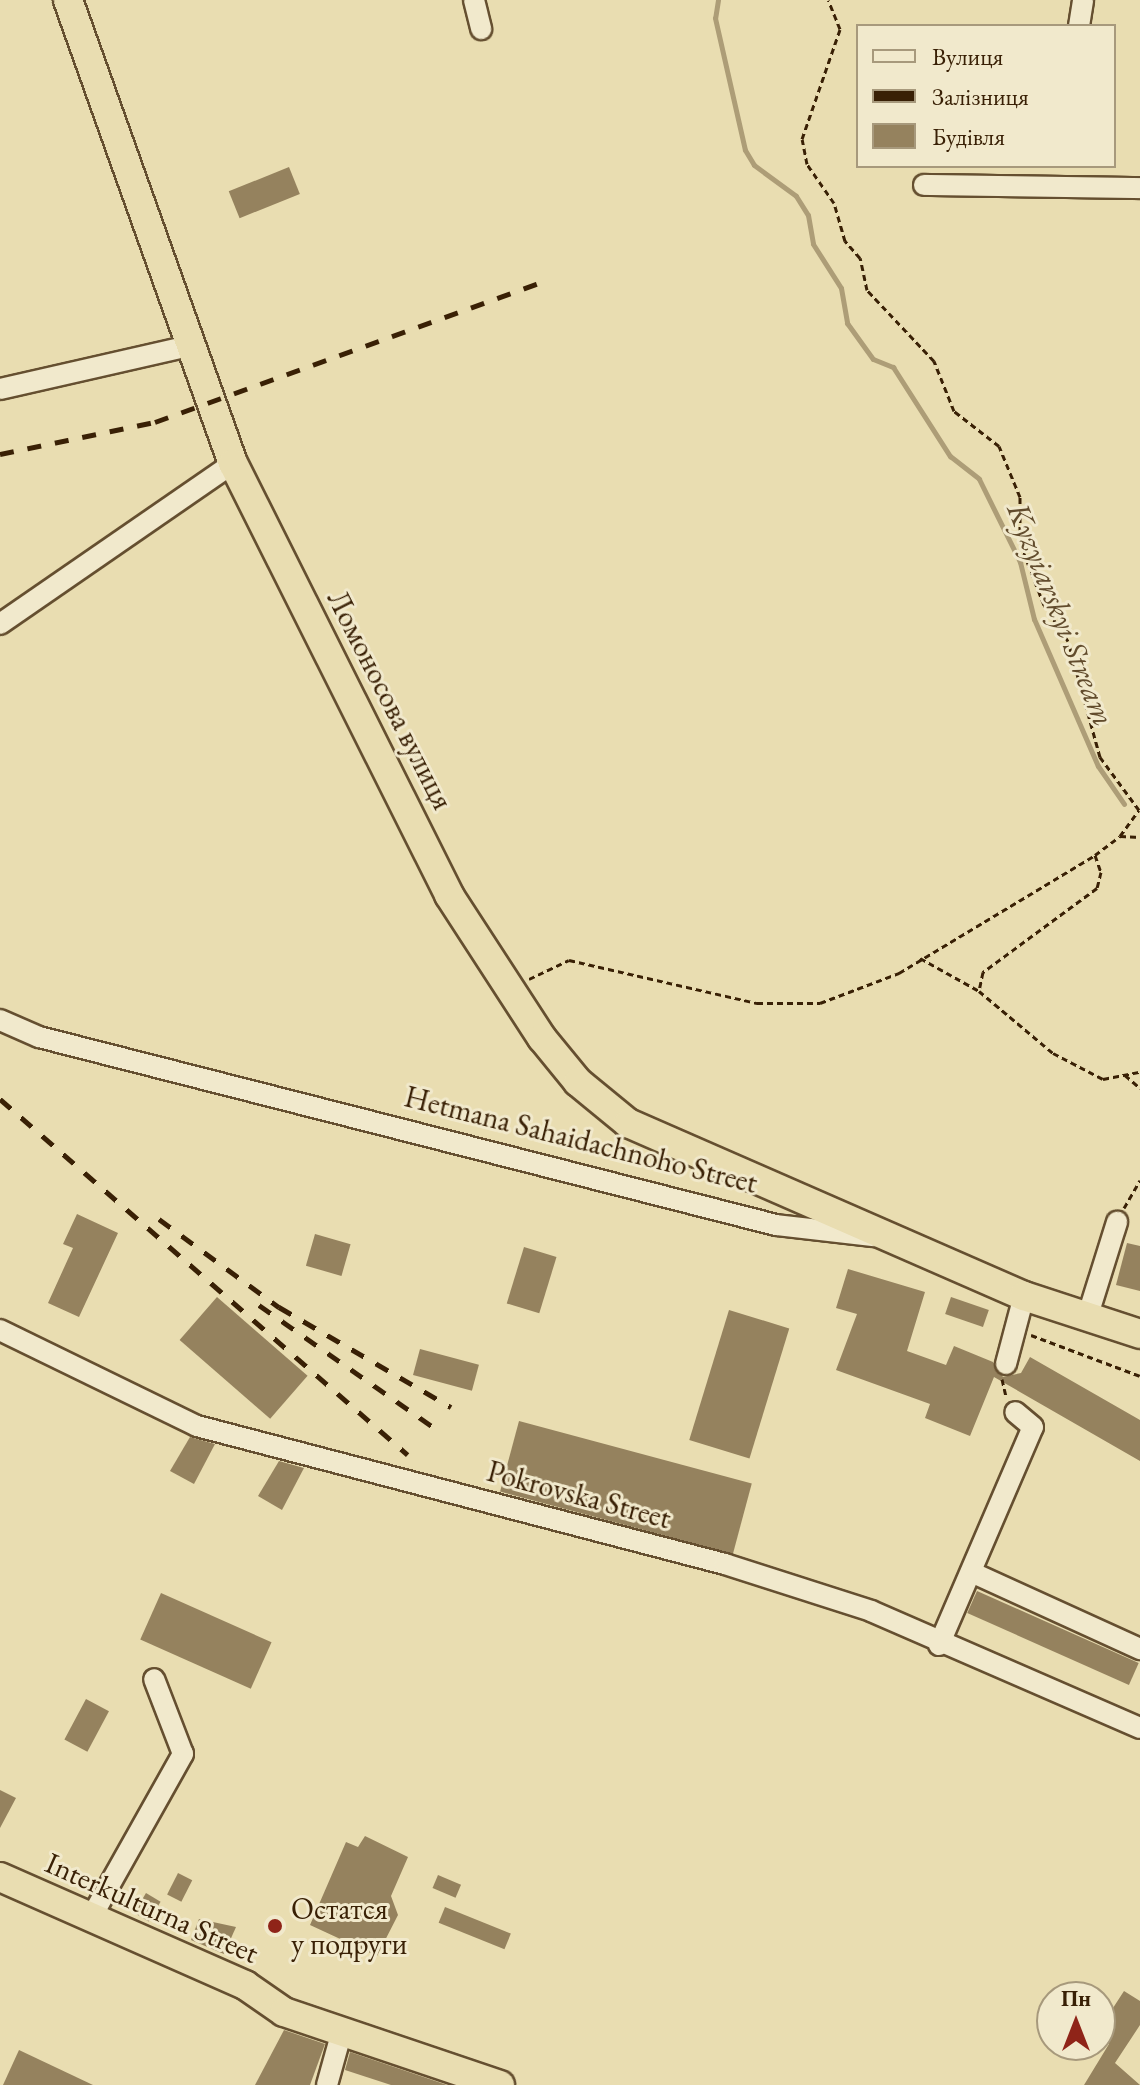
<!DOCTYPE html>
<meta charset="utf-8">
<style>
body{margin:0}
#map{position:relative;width:1140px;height:2085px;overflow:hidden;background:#e9ddb1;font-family:"EB Garamond",serif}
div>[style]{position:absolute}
.stream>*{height:5px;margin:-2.5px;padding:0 2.5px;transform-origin:2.5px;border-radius:2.5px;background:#ad9d77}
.building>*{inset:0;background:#95825e;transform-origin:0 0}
.path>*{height:3px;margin-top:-1.5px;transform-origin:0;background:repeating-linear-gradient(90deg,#392005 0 6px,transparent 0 10px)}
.roads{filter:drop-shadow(2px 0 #654f30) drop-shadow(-2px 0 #654f30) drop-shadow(0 2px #654f30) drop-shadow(0 -2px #654f30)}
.minor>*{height:20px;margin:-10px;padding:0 10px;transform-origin:10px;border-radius:10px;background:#f1e9cc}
.highway>*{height:28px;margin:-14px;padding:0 14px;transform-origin:14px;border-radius:14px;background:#e9ddb1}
.rail>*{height:5px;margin-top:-2.5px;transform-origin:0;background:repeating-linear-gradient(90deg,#392005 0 14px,transparent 0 28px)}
.dots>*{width:22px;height:22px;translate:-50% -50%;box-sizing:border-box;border:4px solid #f1e9cc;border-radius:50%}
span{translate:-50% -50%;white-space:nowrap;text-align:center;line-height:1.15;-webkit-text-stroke:6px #f1e9cc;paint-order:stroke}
.street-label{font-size:30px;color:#392005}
.poi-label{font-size:30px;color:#392005}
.left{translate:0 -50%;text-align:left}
.water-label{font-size:32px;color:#624c2d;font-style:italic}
.legend{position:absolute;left:856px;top:24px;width:260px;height:144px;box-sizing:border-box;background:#f1e9cc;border:2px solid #a7997c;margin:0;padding:10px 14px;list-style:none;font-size:24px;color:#392005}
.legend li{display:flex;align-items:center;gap:16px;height:40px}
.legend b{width:40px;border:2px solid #a7997c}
.north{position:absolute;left:1036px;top:1981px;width:80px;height:80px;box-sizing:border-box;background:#f1e9cc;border:2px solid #a7997c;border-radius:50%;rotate:0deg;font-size:22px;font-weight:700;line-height:32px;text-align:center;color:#392005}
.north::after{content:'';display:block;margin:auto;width:28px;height:36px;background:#8f2418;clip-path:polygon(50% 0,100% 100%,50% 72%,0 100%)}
</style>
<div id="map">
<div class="stream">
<div style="left:718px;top:0;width:18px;rotate:99deg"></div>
<div style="left:715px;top:18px;width:135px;rotate:77.2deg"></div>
<div style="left:745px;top:150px;width:17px;rotate:59deg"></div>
<div style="left:754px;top:165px;width:52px;rotate:36.4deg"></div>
<div style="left:796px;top:196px;width:22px;rotate:58deg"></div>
<div style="left:808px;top:215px;width:29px;rotate:80deg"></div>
<div style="left:813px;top:244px;width:52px;rotate:57.5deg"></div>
<div style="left:841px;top:288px;width:36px;rotate:80deg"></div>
<div style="left:847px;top:323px;width:44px;rotate:54.2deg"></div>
<div style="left:873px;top:359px;width:22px;rotate:22deg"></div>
<div style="left:893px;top:367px;width:106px;rotate:57.4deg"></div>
<div style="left:950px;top:456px;width:37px;rotate:38deg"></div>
<div style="left:979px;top:479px;width:93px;rotate:63.7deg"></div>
<div style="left:1020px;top:562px;width:59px;rotate:76.2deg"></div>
<div style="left:1034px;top:619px;width:160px;rotate:66.5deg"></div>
<div style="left:1098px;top:766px;width:46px;rotate:55.6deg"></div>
</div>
<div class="building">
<div style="left:289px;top:167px;width:29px;height:65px;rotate:68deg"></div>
<div style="clip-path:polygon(77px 1214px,118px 1233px,79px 1317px,48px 1303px,73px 1248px,63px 1244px)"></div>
<div style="left:315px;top:1234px;width:37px;height:33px;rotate:16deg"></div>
<div style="clip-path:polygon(1127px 1243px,1140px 1246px,1140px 1291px,1116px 1285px)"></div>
<div style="left:524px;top:1247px;width:34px;height:59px;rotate:17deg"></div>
<div style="clip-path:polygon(848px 1269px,925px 1292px,907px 1351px,946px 1365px,954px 1346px,993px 1362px,1003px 1377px,1021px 1373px,1030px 1357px,1140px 1420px,1140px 1461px,994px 1377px,970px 1436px,925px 1418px,930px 1404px,836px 1370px,857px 1314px,836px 1308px)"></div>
<div style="left:217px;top:1297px;width:120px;height:57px;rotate:41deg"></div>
<div style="left:951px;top:1297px;width:40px;height:18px;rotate:19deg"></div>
<div style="left:729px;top:1310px;width:63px;height:136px;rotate:17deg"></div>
<div style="left:420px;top:1349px;width:61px;height:27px;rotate:15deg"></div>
<div style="left:519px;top:1421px;width:241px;height:73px;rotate:15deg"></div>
<div style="clip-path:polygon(190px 1437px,215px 1444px,194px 1484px,170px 1471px)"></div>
<div style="clip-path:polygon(279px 1461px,304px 1468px,282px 1510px,258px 1496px)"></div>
<div style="left:977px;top:1591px;width:177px;height:24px;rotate:24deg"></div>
<div style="left:161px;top:1593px;width:121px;height:51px;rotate:24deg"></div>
<div style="left:86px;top:1699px;width:26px;height:46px;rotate:28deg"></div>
<div style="clip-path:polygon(0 1790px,16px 1798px,0 1828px)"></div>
<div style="clip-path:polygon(365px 1836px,408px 1857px,391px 1896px,398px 1915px,377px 1956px,310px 1925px,346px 1842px,358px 1847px)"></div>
<div style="left:178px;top:1873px;width:16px;height:24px;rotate:27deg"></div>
<div style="left:438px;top:1875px;width:25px;height:14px;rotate:23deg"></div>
<div style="left:146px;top:1893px;width:17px;height:23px;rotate:31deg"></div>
<div style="left:445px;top:1907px;width:71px;height:17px;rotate:22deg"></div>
<div style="clip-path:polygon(199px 1919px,236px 1927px,224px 1954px,191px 1940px)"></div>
<div style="clip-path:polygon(1124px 1991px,1140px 2001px,1140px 2025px,1115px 2063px,1140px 2085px,1084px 2085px,1109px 2044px,1100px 2038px,1100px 2028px)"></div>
<div style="clip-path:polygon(284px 2030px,325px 2044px,310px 2085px,255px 2085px)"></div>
<div style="clip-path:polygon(19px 2050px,93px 2085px,3px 2085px)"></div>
<div style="clip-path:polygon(350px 2052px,447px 2085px,391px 2085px,345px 2070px)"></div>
</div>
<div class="path">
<div style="left:1120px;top:836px;width:20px;rotate:3deg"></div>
<div style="left:1095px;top:855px;width:18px;rotate:71deg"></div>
<div style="left:1101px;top:872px;width:16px;rotate:104deg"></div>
<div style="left:1097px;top:888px;width:142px;rotate:143.6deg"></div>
<div style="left:983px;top:972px;width:19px;rotate:102deg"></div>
<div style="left:979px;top:991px;width:97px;rotate:40deg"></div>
<div style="left:1053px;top:1053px;width:56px;rotate:27.5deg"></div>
<div style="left:1103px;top:1079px;width:38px;rotate:-11deg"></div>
<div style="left:920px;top:958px;width:68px;rotate:29.2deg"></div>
<div style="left:529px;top:979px;width:44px;rotate:-25.4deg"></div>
<div style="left:569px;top:960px;width:193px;rotate:12.9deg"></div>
<div style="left:757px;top:1003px;width:63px"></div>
<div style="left:820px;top:1003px;width:85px;rotate:-20.8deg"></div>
<div style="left:899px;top:973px;width:229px;rotate:-31deg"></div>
<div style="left:1095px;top:855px;width:31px;rotate:-37deg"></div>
<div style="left:1120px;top:836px;width:32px;rotate:-54deg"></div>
<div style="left:1139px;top:810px;width:66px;rotate:-126.3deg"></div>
<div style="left:1100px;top:757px;width:120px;rotate:-105.4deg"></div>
<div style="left:1068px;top:641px;width:43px;rotate:-123.7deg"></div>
<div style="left:1044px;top:605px;width:66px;rotate:-111.2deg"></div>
<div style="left:1020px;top:543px;width:46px;rotate:-90deg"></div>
<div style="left:1020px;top:497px;width:55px;rotate:-112.4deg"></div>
<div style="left:999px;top:446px;width:57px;rotate:-142.1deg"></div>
<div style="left:954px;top:411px;width:54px;rotate:-111.8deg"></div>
<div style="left:934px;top:361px;width:98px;rotate:-133.3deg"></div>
<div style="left:867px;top:290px;width:33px;rotate:-102deg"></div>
<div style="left:860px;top:258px;width:23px;rotate:-131deg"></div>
<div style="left:845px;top:241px;width:40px;rotate:-106deg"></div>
<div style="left:834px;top:203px;width:47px;rotate:-124.7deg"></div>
<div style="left:807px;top:164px;width:25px;rotate:-101deg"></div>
<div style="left:802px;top:139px;width:116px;rotate:-70.9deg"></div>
<div style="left:840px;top:29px;width:31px;rotate:-112deg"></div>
<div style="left:1125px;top:1075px;width:20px;rotate:41deg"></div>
<div style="left:1124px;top:1208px;width:32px;rotate:-60deg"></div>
<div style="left:1031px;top:1335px;width:116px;rotate:20.6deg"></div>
<div style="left:1002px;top:1379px;width:18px;rotate:77deg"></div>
</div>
<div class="roads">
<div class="minor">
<div style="left:474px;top:0;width:30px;rotate:76deg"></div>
<div style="left:1079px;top:26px;width:26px;rotate:-81deg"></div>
<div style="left:924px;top:185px;width:216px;rotate:0.8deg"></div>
<div style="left:0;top:389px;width:195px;rotate:-12.8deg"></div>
<div style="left:0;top:624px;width:283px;rotate:-34.6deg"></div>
<div style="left:0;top:1020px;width:43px;rotate:23.6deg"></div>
<div style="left:39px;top:1037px;width:761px;rotate:14.31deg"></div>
<div style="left:776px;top:1225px;width:98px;rotate:6.5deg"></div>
<div style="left:1087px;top:1318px;width:101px;rotate:-72.6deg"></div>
<div style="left:0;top:1330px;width:219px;rotate:26deg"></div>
<div style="left:197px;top:1426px;width:546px;rotate:14.65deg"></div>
<div style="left:725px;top:1564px;width:153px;rotate:17.8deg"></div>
<div style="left:871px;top:1611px;width:293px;rotate:23.5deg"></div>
<div style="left:1006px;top:1364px;width:70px;rotate:-75.2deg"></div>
<div style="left:971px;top:1572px;width:186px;rotate:24.5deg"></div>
<div style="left:939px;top:1645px;width:237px;rotate:-66.7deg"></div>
<div style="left:1033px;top:1427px;width:23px;rotate:-140deg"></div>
<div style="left:92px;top:1916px;width:186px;rotate:-60.7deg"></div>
<div style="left:183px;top:1754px;width:80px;rotate:-111.1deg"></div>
<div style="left:327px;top:2085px;width:56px;rotate:-74.5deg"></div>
</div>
<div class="highway">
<div style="left:68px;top:0;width:492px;rotate:70.4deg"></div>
<div style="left:233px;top:463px;width:483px;rotate:63.4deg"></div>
<div style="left:449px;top:895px;width:171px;rotate:57deg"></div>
<div style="left:542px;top:1038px;width:57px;rotate:50.7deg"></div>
<div style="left:578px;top:1082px;width:65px;rotate:39.4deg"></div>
<div style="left:628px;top:1123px;width:432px;rotate:23.6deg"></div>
<div style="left:1024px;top:1296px;width:122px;rotate:18.1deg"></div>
<div style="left:0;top:1877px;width:268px;rotate:23.8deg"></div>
<div style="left:245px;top:1985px;width:47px;rotate:34.7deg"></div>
<div style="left:284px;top:2012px;width:228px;rotate:18.7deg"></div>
</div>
</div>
<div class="rail">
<div style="left:0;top:454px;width:158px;rotate:-11.7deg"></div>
<div style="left:155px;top:422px;width:419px;rotate:-19.9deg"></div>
<div style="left:0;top:1099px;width:541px;rotate:41.11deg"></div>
<div style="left:159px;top:1219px;width:149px;rotate:36.3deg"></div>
<div style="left:279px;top:1307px;width:199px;rotate:30.2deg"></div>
<div style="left:259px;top:1305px;width:220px;rotate:35deg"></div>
</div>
<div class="dots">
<div style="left:275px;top:1926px;background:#8f2418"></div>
</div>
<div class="street-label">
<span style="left:390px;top:700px;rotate:63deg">Ломоносова вулиця</span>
<span style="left:581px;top:1140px;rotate:14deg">Hetmana Sahaidachnoho Street</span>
<span style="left:579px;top:1495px;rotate:15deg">Pokrovska Street</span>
<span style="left:152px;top:1908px;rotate:24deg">Interkulturna Street</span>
</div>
<div class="poi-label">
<span class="left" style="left:291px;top:1926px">Остатся<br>у подруги</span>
</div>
<div class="water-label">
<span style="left:1061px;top:614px;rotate:68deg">Kyzyiarskyi Stream</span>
</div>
<ul class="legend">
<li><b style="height:10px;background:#f1e9cc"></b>Вулиця</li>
<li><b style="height:10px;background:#392005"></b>Залізниця</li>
<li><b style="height:22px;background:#95825e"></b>Будівля</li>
</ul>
<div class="north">Пн</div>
</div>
